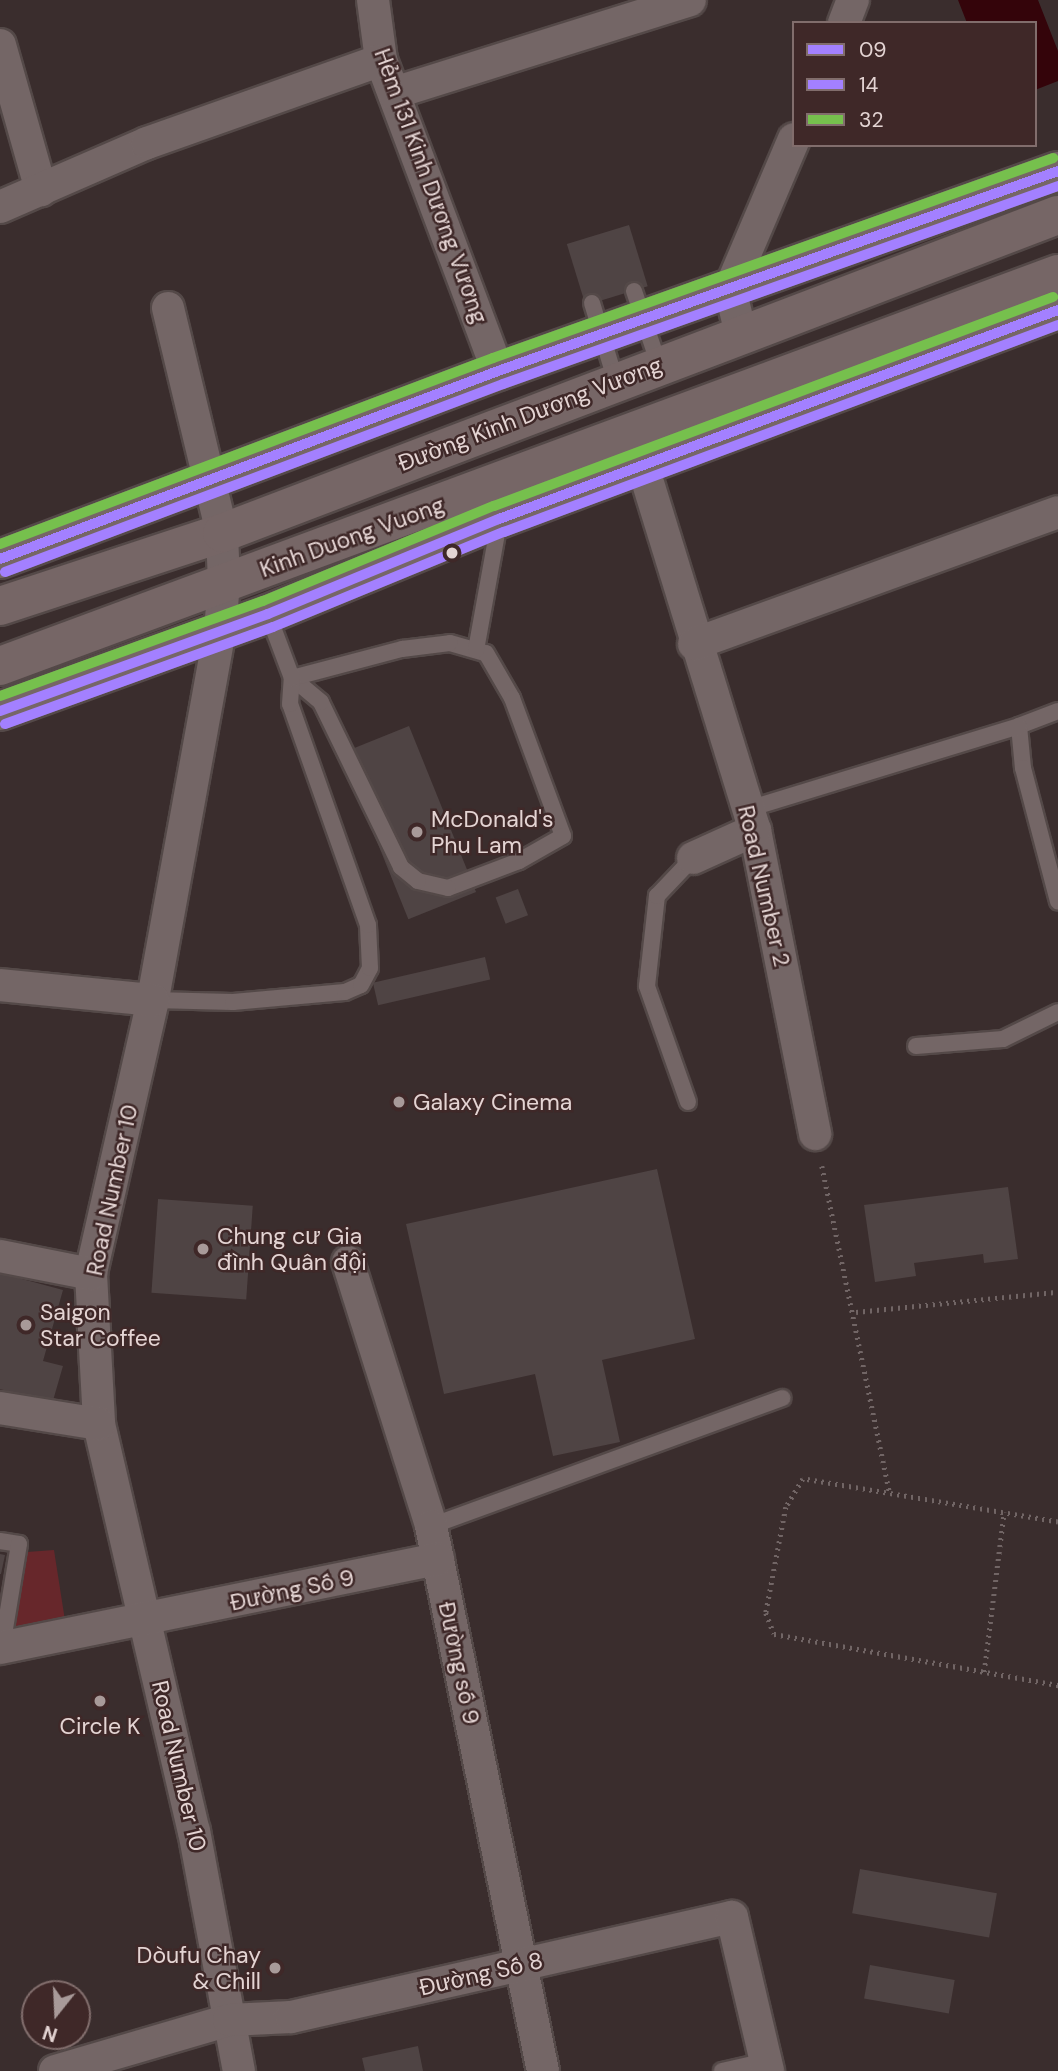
<!DOCTYPE html>
<meta charset="utf-8">
<style>
body{margin:0}
#map{position:relative;width:1058px;height:2071px;overflow:hidden;background:#3a2d2d;font-family:"DM Sans",sans-serif}
div>[style]{position:absolute}
.green>*{inset:0;background:#67272b}
.water>*{inset:0;background:#34040a}
.building>*{inset:0;background:#4f4444;transform-origin:0 0}
.path>*{height:4.5px;margin-top:-2.25px;transform-origin:0;background:repeating-linear-gradient(90deg,#716565 0 2px,transparent 0 7px)}
.roads{filter:drop-shadow(2px 0 #544948) drop-shadow(-2px 0 #544948) drop-shadow(0 2px #544948) drop-shadow(0 -2px #544948)}
.service>*{height:16px;margin:-8px;padding:0 8px;transform-origin:8px;border-radius:8px;background:#746666}
.minor>*{height:32px;margin:-16px;padding:0 16px;transform-origin:16px;border-radius:16px;background:#746666}
.primary>*{height:38px;margin:-19px;padding:0 19px;transform-origin:19px;border-radius:19px;background:#766666}
.bus-1>*{height:10px;margin:-5px;padding:0 5px;transform-origin:5px;border-radius:5px;background:#a380ff}
.bus-2>*{height:10px;margin:-5px;padding:0 5px;transform-origin:5px;border-radius:5px;background:#a380ff}
.bus-3>*{height:10px;margin:-5px;padding:0 5px;transform-origin:5px;border-radius:5px;background:#76c04d}
.dots>*{width:19px;height:19px;translate:-50% -50%;box-sizing:border-box;border:4px solid #3f2828;border-radius:50%}
span{translate:-50% -50%;white-space:nowrap;text-align:center;line-height:1.15;-webkit-text-stroke:5px #3f2828;paint-order:stroke}
.street-label{font-size:23px;color:#e4d4d3}
.poi-label{font-size:23px;color:#e4d4d3}
.left{translate:0 -50%;text-align:left}
.right{translate:-100% -50%;text-align:right}
.legend{position:absolute;left:792px;top:21px;width:245px;height:126px;box-sizing:border-box;background:#3f2828;border:2px solid #816d6c;margin:0;padding:9px 12px;list-style:none;font-size:21px;color:#e4d4d3}
.legend li{display:flex;align-items:center;gap:14px;height:35px}
.legend b{width:35px;border:2px solid #816d6c}
.north{position:absolute;left:21px;top:1980px;width:70px;height:70px;box-sizing:border-box;background:#3f2828;border:2px solid #816d6c;border-radius:50%;rotate:198deg;font-size:19px;font-weight:700;line-height:28px;text-align:center;color:#e4d4d3}
.north::after{content:'';display:block;margin:auto;width:24px;height:32px;background:#a89a99;clip-path:polygon(50% 0,100% 100%,50% 72%,0 100%)}
</style>
<div id="map">
<div class="green">
<div style="clip-path:polygon(54px 1550px,66px 1627px,11px 1637px,27px 1552px)"></div>
</div>
<div class="water">
<div style="clip-path:polygon(958px 0,1038px 0,1058px 51px,1058px 81px,1035px 90px,1035px 23px,967px 23px)"></div>
</div>
<div class="building">
<div style="left:629px;top:225px;width:64px;height:65px;rotate:73deg"></div>
<div style="left:409px;top:726px;width:179px;height:73px;rotate:68deg"></div>
<div style="left:518px;top:889px;width:28px;height:24px;rotate:69deg"></div>
<div style="left:485px;top:957px;width:23px;height:115px;rotate:77deg"></div>
<div style="clip-path:polygon(657px 1169px,695px 1339px,602px 1360px,620px 1442px,553px 1456px,535px 1374px,444px 1394px,406px 1224px)"></div>
<div style="clip-path:polygon(1008px 1187px,1018px 1259px,984px 1263px,983px 1254px,914px 1263px,916px 1276px,875px 1282px,864px 1205px)"></div>
<div style="left:158px;top:1199px;width:95px;height:94px;rotate:4deg"></div>
<div style="clip-path:polygon(0 1273px,63px 1290px,43px 1361px,63px 1366px,52px 1404px,0 1389px)"></div>
<div style="clip-path:polygon(0 1554px,5px 1555px,1px 1574px,0 1574px)"></div>
<div style="left:860px;top:1869px;width:139px;height:45px;rotate:10deg"></div>
<div style="left:870px;top:1965px;width:86px;height:34px;rotate:10deg"></div>
<div style="clip-path:polygon(418px 2046px,423px 2071px,365px 2071px,362px 2058px)"></div>
</div>
<div class="path">
<div style="left:822px;top:1166px;width:335px;rotate:78.3deg"></div>
<div style="left:856px;top:1312px;width:203px;rotate:-5.7deg"></div>
<div style="left:1058px;top:1522px;width:259px;rotate:-170.4deg"></div>
<div style="left:803px;top:1479px;width:33px;rotate:121deg"></div>
<div style="left:786px;top:1507px;width:108px;rotate:100.7deg"></div>
<div style="left:766px;top:1613px;width:22px;rotate:69deg"></div>
<div style="left:774px;top:1634px;width:289px;rotate:10.2deg"></div>
<div style="left:984px;top:1672px;width:161px;rotate:-82.9deg"></div>
</div>
<div class="roads">
<div class="service">
<div style="left:634px;top:291px;width:78px;rotate:71.3deg"></div>
<div style="left:592px;top:303px;width:83px;rotate:73.1deg"></div>
<div style="left:450px;top:643px;width:37px;rotate:16deg"></div>
<div style="left:486px;top:653px;width:52px;rotate:60deg"></div>
<div style="left:512px;top:698px;width:147px;rotate:69.7deg"></div>
<div style="left:563px;top:836px;width:51px;rotate:150.4deg"></div>
<div style="left:519px;top:861px;width:76px;rotate:159.2deg"></div>
<div style="left:448px;top:888px;width:31px;rotate:-167deg"></div>
<div style="left:418px;top:881px;width:22px;rotate:-141deg"></div>
<div style="left:401px;top:867px;width:183px;rotate:-115.9deg"></div>
<div style="left:321px;top:702px;width:38px;rotate:-140deg"></div>
<div style="left:292px;top:678px;width:114px;rotate:-14.8deg"></div>
<div style="left:402px;top:649px;width:48px;rotate:-7.1deg"></div>
<div style="left:476px;top:650px;width:130px;rotate:-79.8deg"></div>
<div style="left:1058px;top:711px;width:42px;rotate:159deg"></div>
<div style="left:1019px;top:726px;width:42px;rotate:84.6deg"></div>
<div style="left:1023px;top:768px;width:138px;rotate:75.3deg"></div>
<div style="left:748px;top:809px;width:283px;rotate:-17deg"></div>
<div style="left:153px;top:1000px;width:80px;rotate:1.4deg"></div>
<div style="left:233px;top:1002px;width:112px;rotate:-5.1deg"></div>
<div style="left:345px;top:992px;width:17px;rotate:-24deg"></div>
<div style="left:361px;top:985px;width:19px;rotate:-62deg"></div>
<div style="left:370px;top:968px;width:43px;rotate:-92.7deg"></div>
<div style="left:368px;top:925px;width:234px;rotate:-109.4deg"></div>
<div style="left:290px;top:704px;width:26px;rotate:-86deg"></div>
<div style="left:292px;top:678px;width:68px;rotate:-110.6deg"></div>
<div style="left:916px;top:1046px;width:87px;rotate:-4.6deg"></div>
<div style="left:1003px;top:1039px;width:61px;rotate:-26.1deg"></div>
<div style="left:688px;top:1102px;width:123px;rotate:-109.5deg"></div>
<div style="left:647px;top:986px;width:91px;rotate:-83.7deg"></div>
<div style="left:657px;top:896px;width:52px;rotate:-46.5deg"></div>
<div style="left:431px;top:1526px;width:374px;rotate:-20deg"></div>
<div style="left:0;top:1541px;width:19px;rotate:9deg"></div>
<div style="left:19px;top:1544px;width:104px;rotate:99.4deg"></div>
<div style="left:722px;top:2071px;width:45px;rotate:-12.8deg"></div>
</div>
<div class="minor">
<div style="left:373px;top:0;width:61px;rotate:82.4deg"></div>
<div style="left:381px;top:60px;width:332px;rotate:69.4deg"></div>
<div style="left:844px;top:23px;width:25px;rotate:-69deg"></div>
<div style="left:0;top:45px;width:151px;rotate:74.2deg"></div>
<div style="left:394px;top:93px;width:310px;rotate:-17.4deg"></div>
<div style="left:0;top:207px;width:160px;rotate:-23.5deg"></div>
<div style="left:147px;top:143px;width:248px;rotate:-19.5deg"></div>
<div style="left:168px;top:308px;width:231px;rotate:76.5deg"></div>
<div style="left:222px;top:533px;width:50px;rotate:87.7deg"></div>
<div style="left:224px;top:583px;width:47px;rotate:94.9deg"></div>
<div style="left:220px;top:630px;width:376px;rotate:100.3deg"></div>
<div style="left:153px;top:1000px;width:281px;rotate:102.8deg"></div>
<div style="left:91px;top:1274px;width:150px;rotate:86.9deg"></div>
<div style="left:99px;top:1424px;width:418px;rotate:76.9deg"></div>
<div style="left:194px;top:1831px;width:244px;rotate:79.4deg"></div>
<div style="left:741px;top:334px;width:46px;rotate:-103.7deg"></div>
<div style="left:730px;top:289px;width:163px;rotate:-66.9deg"></div>
<div style="left:636px;top:444px;width:404px;rotate:72.9deg"></div>
<div style="left:755px;top:830px;width:310px;rotate:78.8deg"></div>
<div style="left:694px;top:644px;width:387px;rotate:-19.9deg"></div>
<div style="left:693px;top:858px;width:68px;rotate:-24.3deg"></div>
<div style="left:0;top:985px;width:154px;rotate:5.6deg"></div>
<div style="left:0;top:1256px;width:93px;rotate:11.2deg"></div>
<div style="left:348px;top:1262px;width:277px;rotate:72.5deg"></div>
<div style="left:431px;top:1526px;width:556px;rotate:78.39deg"></div>
<div style="left:0;top:1408px;width:100px;rotate:9.2deg"></div>
<div style="left:0;top:1648px;width:447px;rotate:-11.5deg"></div>
<div style="left:55px;top:2071px;width:181px;rotate:-16.3deg"></div>
<div style="left:229px;top:2020px;width:62px;rotate:-2.8deg"></div>
<div style="left:291px;top:2017px;width:452px;rotate:-12.8deg"></div>
<div style="left:732px;top:1917px;width:158px;rotate:76.8deg"></div>
</div>
<div class="primary">
<div style="left:0;top:559px;width:532px;rotate:-20.68deg"></div>
<div style="left:498px;top:371px;width:595px;rotate:-19.65deg"></div>
<div style="left:0;top:606px;width:234px;rotate:-18.2deg"></div>
<div style="left:222px;top:533px;width:894px;rotate:-20.83deg"></div>
<div style="left:0;top:666px;width:1128px;rotate:-20.33deg"></div>
<div style="left:0;top:711px;width:285px;rotate:-19.9deg"></div>
<div style="left:268px;top:614px;width:250px;rotate:-22.4deg"></div>
<div style="left:499px;top:519px;width:597px;rotate:-20.5deg"></div>
</div>
</div>
<div class="bus-1">
<div style="left:0;top:559px;width:532px;rotate:-20.68deg"></div>
<div style="left:498px;top:371px;width:595px;rotate:-19.65deg"></div>
<div style="left:0;top:711px;width:285px;rotate:-19.9deg"></div>
<div style="left:268px;top:614px;width:250px;rotate:-22.4deg"></div>
<div style="left:499px;top:519px;width:597px;rotate:-20.5deg"></div>
</div>
<div class="bus-2">
<div style="left:5px;top:572px;width:532px;rotate:-20.68deg"></div>
<div style="left:503px;top:384px;width:589px;rotate:-19.63deg"></div>
<div style="left:5px;top:724px;width:285px;rotate:-19.9deg"></div>
<div style="left:273px;top:627px;width:250px;rotate:-22.4deg"></div>
<div style="left:504px;top:532px;width:591px;rotate:-20.49deg"></div>
</div>
<div class="bus-3">
<div style="left:0;top:544px;width:527px;rotate:-20.67deg"></div>
<div style="left:493px;top:358px;width:595px;rotate:-19.65deg"></div>
<div style="left:0;top:696px;width:280px;rotate:-19.9deg"></div>
<div style="left:263px;top:601px;width:250px;rotate:-22.4deg"></div>
<div style="left:494px;top:506px;width:597px;rotate:-20.5deg"></div>
</div>
<div class="dots">
<div style="left:452px;top:553px;background:#e4d4d3"></div>
<div style="left:417px;top:832px;background:#a89a99"></div>
<div style="left:399px;top:1102px;background:#a89a99"></div>
<div style="left:203px;top:1249px;background:#a89a99"></div>
<div style="left:26px;top:1325px;background:#a89a99"></div>
<div style="left:100px;top:1701px;background:#a89a99"></div>
<div style="left:275px;top:1968px;background:#a89a99"></div>
</div>
<div class="street-label">
<span style="left:431px;top:186px;rotate:70deg">Hẻm 131 Kinh Dương Vương</span>
<span style="left:530px;top:414px;rotate:-21deg">Đường Kinh Dương Vương</span>
<span style="left:352px;top:537px;rotate:-20deg">Kinh Duong Vuong</span>
<span style="left:764px;top:886px;rotate:77deg">Road Number 2</span>
<span style="left:112px;top:1190px;rotate:-78deg">Road Number 10</span>
<span style="left:292px;top:1590px;rotate:-12deg">Đường Số 9</span>
<span style="left:459px;top:1663px;rotate:78deg">Đường số 9</span>
<span style="left:179px;top:1766px;rotate:77deg">Road Number 10</span>
<span style="left:481px;top:1974px;rotate:-13deg">Đường Số 8</span>
</div>
<div class="poi-label">
<span class="left" style="left:431px;top:832px">McDonald's<br>Phu Lam</span>
<span class="left" style="left:413px;top:1102px">Galaxy Cinema</span>
<span class="left" style="left:217px;top:1249px">Chung cư Gia<br>đình Quân đội</span>
<span class="left" style="left:40px;top:1325px">Saigon<br>Star Coffee</span>
<span style="left:100px;top:1726px">Circle K</span>
<span class="right" style="left:261px;top:1968px">Dòufu Chay<br>&amp; Chill</span>
</div>
<ul class="legend">
<li><b style="height:9px;background:#a380ff"></b>09</li>
<li><b style="height:9px;background:#a380ff"></b>14</li>
<li><b style="height:9px;background:#76c04d"></b>32</li>
</ul>
<div class="north">N</div>
</div>
